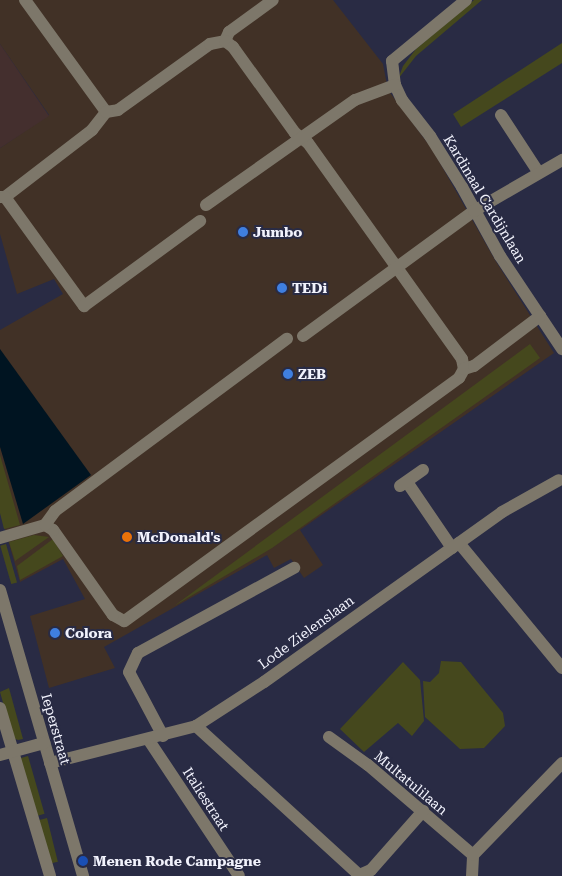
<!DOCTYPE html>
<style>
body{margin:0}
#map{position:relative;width:562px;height:876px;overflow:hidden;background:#292b44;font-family:"Roboto Serif",serif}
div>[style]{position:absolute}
.commercial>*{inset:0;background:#413126}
.industrial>*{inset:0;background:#442f2e}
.green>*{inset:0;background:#45481d;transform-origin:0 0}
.water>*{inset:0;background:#001421}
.minor>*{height:12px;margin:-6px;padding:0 6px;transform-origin:6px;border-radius:6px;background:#7d776a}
.dots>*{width:14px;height:14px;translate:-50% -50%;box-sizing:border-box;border:2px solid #292b44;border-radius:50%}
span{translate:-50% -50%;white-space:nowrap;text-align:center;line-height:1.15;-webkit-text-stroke:4px #292b44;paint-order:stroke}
.street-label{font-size:14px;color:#f1f2fc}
.poi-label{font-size:14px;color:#f1f2fc;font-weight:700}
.left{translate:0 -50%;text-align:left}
</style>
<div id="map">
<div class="commercial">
<div style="clip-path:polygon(0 0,333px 0,383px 64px,388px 90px,432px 149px,495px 260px,554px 353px,300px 530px,323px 565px,304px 578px,291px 559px,274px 568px,267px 555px,104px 647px,115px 668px,49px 688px,30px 616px,85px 599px,63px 559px,20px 582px,0 512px,0 330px,63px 294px,54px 279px,17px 294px,0 234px,0 148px,49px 115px,0 44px)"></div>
</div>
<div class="industrial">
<div style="clip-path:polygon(0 44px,49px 116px,0 148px)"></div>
</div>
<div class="green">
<div style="clip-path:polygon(474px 0,482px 0,416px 56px,398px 79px,403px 66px,416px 49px)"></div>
<div style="clip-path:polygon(562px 43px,562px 63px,461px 127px,453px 114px)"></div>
<div style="clip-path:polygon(530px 344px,540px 358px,272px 548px,174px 606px)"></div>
<div style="clip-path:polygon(0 455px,20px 525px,4px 529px,0 513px)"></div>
<div style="clip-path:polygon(34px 535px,49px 537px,15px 561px,9px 542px)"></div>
<div style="clip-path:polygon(53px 539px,63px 556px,20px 580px,17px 566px)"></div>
<div style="left:6px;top:544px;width:40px;height:6px;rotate:74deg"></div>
<div style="clip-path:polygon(441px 661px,461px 662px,503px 713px,505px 726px,484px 748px,460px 749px,425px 717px,423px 681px,430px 682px,439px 673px)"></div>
<div style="clip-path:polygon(403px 662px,420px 680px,424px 721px,412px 736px,398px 723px,364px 752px,340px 729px)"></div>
<div style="clip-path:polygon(9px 688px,23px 739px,18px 740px,13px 738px,0 692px)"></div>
<div style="left:28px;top:756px;width:60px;height:11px;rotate:74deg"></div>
<div style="left:47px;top:818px;width:45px;height:9px;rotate:76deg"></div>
</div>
<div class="water">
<div style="clip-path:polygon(0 349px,91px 475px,23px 524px,0 447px)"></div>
</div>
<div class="minor">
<div style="left:25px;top:0;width:138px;rotate:54.1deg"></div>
<div style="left:466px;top:0;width:96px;rotate:140.5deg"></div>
<div style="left:392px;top:61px;width:24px;rotate:83deg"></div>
<div style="left:395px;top:85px;width:17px;rotate:65deg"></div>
<div style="left:402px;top:100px;width:46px;rotate:52.1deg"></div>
<div style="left:430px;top:136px;width:60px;rotate:57.9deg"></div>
<div style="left:462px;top:187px;width:79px;rotate:61.2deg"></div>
<div style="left:500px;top:256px;width:112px;rotate:56.3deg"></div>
<div style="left:225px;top:41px;width:10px;rotate:-66deg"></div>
<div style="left:229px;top:32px;width:54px;rotate:-36deg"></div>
<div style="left:501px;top:115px;width:69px;rotate:56.8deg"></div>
<div style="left:0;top:197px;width:5px"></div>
<div style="left:5px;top:197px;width:110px;rotate:-37.6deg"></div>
<div style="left:92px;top:130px;width:23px;rotate:-52deg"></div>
<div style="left:106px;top:112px;width:12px;rotate:-9deg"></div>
<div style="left:118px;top:110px;width:113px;rotate:-35.7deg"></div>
<div style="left:210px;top:44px;width:15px;rotate:-11deg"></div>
<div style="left:225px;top:41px;width:10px;rotate:37deg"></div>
<div style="left:233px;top:47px;width:106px;rotate:54.2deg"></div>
<div style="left:295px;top:133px;width:16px;rotate:38deg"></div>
<div style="left:308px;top:143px;width:265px;rotate:54.5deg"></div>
<div style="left:462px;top:359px;width:10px;rotate:79deg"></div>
<div style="left:464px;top:369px;width:10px;rotate:119deg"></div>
<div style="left:459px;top:378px;width:414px;rotate:144deg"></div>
<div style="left:124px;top:621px;width:13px;rotate:-151deg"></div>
<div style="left:113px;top:615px;width:104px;rotate:-125.2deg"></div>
<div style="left:53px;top:530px;width:9px;rotate:-148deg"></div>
<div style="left:45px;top:525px;width:47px;rotate:163.9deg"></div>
<div style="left:5px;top:197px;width:135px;rotate:54.1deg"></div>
<div style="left:84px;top:306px;width:144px;rotate:-36.2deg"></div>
<div style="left:206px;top:205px;width:182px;rotate:-35.2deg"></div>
<div style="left:355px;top:100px;width:43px;rotate:-20.6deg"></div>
<div style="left:303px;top:336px;width:212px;rotate:-36.2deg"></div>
<div style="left:474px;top:211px;width:102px;rotate:-30.1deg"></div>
<div style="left:464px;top:369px;width:10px;rotate:-17deg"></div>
<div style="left:474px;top:366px;width:83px;rotate:-37.1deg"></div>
<div style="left:407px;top:482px;width:80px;rotate:55.7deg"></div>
<div style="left:400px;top:486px;width:28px;rotate:-35deg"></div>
<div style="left:45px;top:525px;width:17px;rotate:-54deg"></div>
<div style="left:55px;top:511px;width:289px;rotate:-36.6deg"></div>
<div style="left:459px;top:543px;width:162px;rotate:50.5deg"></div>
<div style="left:0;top:590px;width:298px;rotate:73.8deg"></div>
<div style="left:0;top:708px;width:175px;rotate:73.4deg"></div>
<div style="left:196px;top:726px;width:219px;rotate:42.4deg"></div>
<div style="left:163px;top:736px;width:72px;rotate:-118deg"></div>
<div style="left:129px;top:672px;width:21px;rotate:-65deg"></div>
<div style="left:138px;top:653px;width:178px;rotate:-28.6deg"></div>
<div style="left:329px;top:737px;width:48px;rotate:35.7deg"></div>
<div style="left:368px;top:765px;width:138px;rotate:40.6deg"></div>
<div style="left:148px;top:739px;width:164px;rotate:56.4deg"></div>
<div style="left:0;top:755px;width:46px;rotate:-15.3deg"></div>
<div style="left:50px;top:763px;width:151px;rotate:-14.2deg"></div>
<div style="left:196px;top:726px;width:81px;rotate:-32.9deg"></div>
<div style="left:264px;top:682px;width:292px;rotate:-35.5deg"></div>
<div style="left:502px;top:512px;width:65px;rotate:-29.3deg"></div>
<div style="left:357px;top:876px;width:15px;rotate:-23deg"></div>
<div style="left:371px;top:870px;width:79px;rotate:-48.6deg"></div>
<div style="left:472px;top:876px;width:21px;rotate:-87deg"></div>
<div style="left:473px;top:855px;width:128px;rotate:-45.9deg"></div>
</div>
<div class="dots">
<div style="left:243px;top:232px;background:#3f7fe0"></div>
<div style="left:282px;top:288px;background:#3f7fe0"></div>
<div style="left:288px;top:374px;background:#3f7fe0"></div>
<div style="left:127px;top:537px;background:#e8710a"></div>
<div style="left:55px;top:633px;background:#3f7fe0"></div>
<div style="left:83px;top:861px;background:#1a4fb4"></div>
</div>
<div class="street-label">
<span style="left:485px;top:199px;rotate:59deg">Kardinaal Cardijnlaan</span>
<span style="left:306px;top:632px;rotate:-36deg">Lode Zielenslaan</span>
<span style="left:56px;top:729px;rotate:74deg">Ieperstraat</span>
<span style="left:411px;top:783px;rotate:40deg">Multatulilaan</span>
<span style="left:206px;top:799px;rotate:57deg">Italiestraat</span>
</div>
<div class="poi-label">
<span class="left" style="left:253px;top:232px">Jumbo</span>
<span class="left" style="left:292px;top:288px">TEDi</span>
<span class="left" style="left:298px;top:374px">ZEB</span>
<span class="left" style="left:137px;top:537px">McDonald's</span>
<span class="left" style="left:65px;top:633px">Colora</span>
<span class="left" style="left:93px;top:861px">Menen Rode Campagne</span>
</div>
</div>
